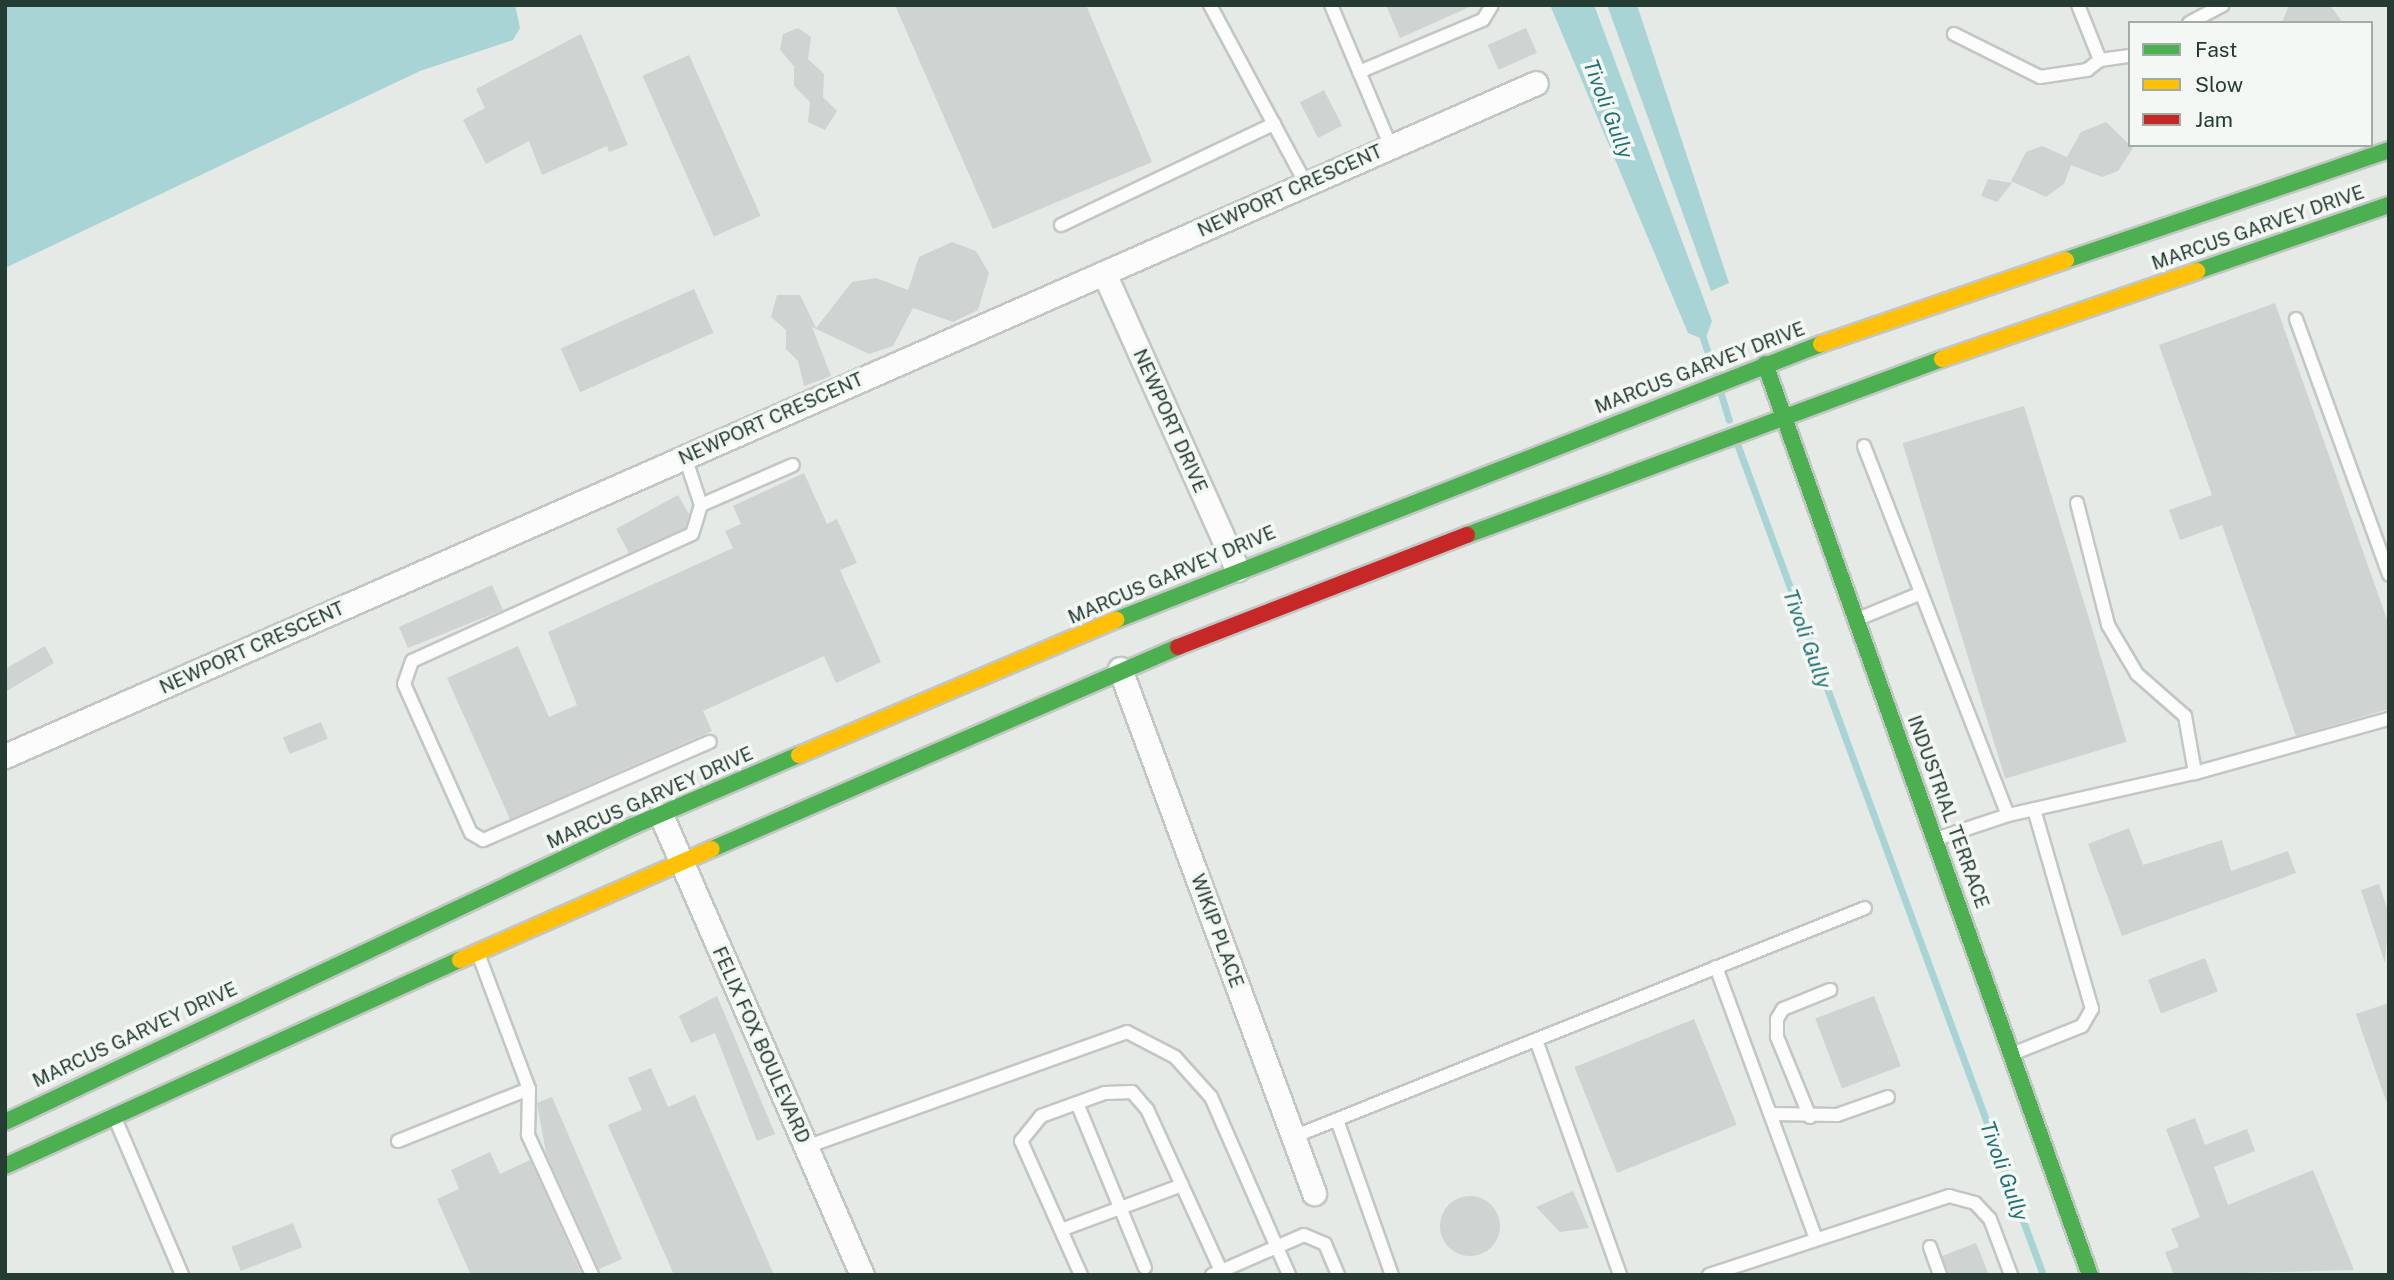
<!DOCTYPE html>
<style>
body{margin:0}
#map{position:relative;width:2394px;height:1280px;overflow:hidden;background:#e5eae7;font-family:"Public Sans",sans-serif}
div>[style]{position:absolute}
.water>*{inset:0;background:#a8d4d5}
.stream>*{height:7px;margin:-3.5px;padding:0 3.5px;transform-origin:3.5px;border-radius:3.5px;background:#a8d4d5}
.building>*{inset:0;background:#cfd3d1;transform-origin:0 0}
.round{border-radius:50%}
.roads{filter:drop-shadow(2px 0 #c2c7c4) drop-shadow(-2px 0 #c2c7c4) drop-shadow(0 2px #c2c7c4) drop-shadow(0 -2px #c2c7c4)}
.lane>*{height:12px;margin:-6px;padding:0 6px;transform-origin:6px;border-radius:6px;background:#fbfcfb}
.street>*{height:23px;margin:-11.5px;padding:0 11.5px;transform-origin:11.5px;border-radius:11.5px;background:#fbfcfb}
.fast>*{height:16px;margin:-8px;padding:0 8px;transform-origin:8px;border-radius:8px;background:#4caf50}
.slow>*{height:16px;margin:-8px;padding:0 8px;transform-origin:8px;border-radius:8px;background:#ffc107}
.jam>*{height:16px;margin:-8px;padding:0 8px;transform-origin:8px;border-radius:8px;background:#c62828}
span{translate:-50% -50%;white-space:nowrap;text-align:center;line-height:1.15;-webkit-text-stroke:7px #f3f8f5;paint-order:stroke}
.street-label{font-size:19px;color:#243c32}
.water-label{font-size:21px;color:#226f74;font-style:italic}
.frame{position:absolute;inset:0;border:7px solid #243c32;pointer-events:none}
.legend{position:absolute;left:2128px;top:21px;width:245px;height:126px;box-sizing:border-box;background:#f3f8f5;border:2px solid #a0ada7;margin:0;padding:9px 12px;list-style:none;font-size:21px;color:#243c32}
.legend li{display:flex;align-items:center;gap:14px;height:35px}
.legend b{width:35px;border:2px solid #a0ada7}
</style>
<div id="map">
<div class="water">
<div style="clip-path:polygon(5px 5px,515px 5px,520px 28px,513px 40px,420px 71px,5px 268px)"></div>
<div style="clip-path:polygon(1550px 5px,1594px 5px,1712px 321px,1705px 340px,1688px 333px)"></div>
<div style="clip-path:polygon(1607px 5px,1637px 5px,1729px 283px,1711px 291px)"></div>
</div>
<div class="stream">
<div style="left:1701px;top:332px;width:40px;rotate:72deg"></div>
<div style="left:1720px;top:391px;width:30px;rotate:73deg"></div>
<div style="left:1736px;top:441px;width:889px;rotate:69.79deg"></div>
</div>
<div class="building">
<div style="clip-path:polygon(895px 5px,1086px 5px,1152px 162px,993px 229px)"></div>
<div style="clip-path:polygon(1386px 5px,1474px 5px,1400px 38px)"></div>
<div style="clip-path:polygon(2289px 5px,2330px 5px,2343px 23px,2282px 23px)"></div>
<div style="clip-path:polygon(798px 28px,811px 37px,808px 59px,824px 74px,823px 97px,837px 111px,825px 130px,808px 122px,810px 102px,794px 86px,794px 66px,780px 50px,783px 34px)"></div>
<div style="left:1526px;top:28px;width:27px;height:42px;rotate:66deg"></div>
<div style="clip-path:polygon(581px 34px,628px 145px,609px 152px,607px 146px,542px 175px,529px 141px,486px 164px,463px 120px,485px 108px,476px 89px)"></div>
<div style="left:689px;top:55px;width:176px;height:51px;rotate:66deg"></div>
<div style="left:1324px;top:90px;width:40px;height:27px;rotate:63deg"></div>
<div style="clip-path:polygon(2106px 122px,2133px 148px,2118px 171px,2102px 177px,2071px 165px,2064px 184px,2046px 197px,2011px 181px,2026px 152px,2042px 146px,2067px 157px,2081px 132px)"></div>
<div style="clip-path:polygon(1988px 179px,2012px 183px,1997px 202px,1981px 196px)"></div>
<div style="clip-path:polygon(952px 242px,976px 251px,989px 273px,978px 310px,953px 322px,913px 308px,893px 346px,869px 354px,812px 327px,831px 376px,804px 386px,798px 361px,786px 349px,786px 330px,771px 317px,777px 295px,800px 295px,816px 328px,852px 282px,876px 278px,908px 290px,919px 257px)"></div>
<div style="left:694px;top:289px;width:48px;height:146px;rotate:66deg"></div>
<div style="clip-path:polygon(2275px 303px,2389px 625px,2389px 709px,2296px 736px,2222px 525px,2180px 540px,2169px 510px,2212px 495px,2159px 345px)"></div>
<div style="left:2024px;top:406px;width:351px;height:127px;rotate:73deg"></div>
<div style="clip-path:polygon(804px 473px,827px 524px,837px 519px,857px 563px,840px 570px,881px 662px,836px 683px,824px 656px,703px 711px,712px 731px,510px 819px,447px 678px,518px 646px,549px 717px,577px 705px,548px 632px,733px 548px,725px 531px,741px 524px,733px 506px)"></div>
<div style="clip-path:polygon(678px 495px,689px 514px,685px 528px,629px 553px,616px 529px)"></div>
<div style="clip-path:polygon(492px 585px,503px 610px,408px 648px,399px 627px)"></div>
<div style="clip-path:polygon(45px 646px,54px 663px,5px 692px,5px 669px)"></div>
<div style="left:321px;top:722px;width:18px;height:41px;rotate:68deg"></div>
<div style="clip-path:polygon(2129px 828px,2143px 865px,2222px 840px,2231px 871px,2288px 851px,2296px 873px,2122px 936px,2088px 844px)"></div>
<div style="clip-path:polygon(2379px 884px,2389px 914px,2385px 963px,2361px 890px)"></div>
<div style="left:2205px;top:958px;width:36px;height:61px;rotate:69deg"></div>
<div style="clip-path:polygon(717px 996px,775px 1134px,757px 1141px,715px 1033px,691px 1043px,679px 1016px)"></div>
<div style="left:1874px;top:996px;width:75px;height:63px;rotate:69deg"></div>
<div style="clip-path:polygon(2389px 1003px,2389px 1100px,2386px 1101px,2356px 1014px)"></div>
<div style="left:1694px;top:1019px;width:114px;height:129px;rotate:68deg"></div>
<div style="clip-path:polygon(651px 1068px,668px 1107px,695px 1095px,774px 1275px,674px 1275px,608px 1125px,642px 1110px,628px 1078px)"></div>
<div style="clip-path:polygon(552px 1097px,622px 1259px,599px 1269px,546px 1153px,537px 1103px)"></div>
<div style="clip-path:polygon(2195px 1118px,2205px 1145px,2247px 1129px,2255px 1151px,2214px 1167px,2228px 1205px,2313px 1170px,2354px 1270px,2174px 1275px,2165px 1252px,2179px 1247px,2171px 1229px,2200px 1217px,2166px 1129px)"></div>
<div style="clip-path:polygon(490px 1152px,500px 1174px,530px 1160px,582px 1275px,471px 1275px,437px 1199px,459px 1189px,451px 1170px)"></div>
<div style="clip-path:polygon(1573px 1191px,1589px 1228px,1560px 1232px,1536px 1207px)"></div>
<div class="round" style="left:1440px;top:1196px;width:60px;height:60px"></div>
<div style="left:293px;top:1223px;width:26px;height:66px;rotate:69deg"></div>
<div style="clip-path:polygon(1976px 1243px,1989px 1275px,1949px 1275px,1942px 1256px)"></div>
</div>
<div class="roads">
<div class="lane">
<div style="left:1210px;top:5px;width:203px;rotate:61.8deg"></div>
<div style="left:1331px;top:5px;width:154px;rotate:67.1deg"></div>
<div style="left:2078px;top:5px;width:59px;rotate:68.2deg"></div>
<div style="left:2100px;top:60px;width:30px;rotate:-8deg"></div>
<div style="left:2189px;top:23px;width:38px;rotate:-28deg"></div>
<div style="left:1954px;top:34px;width:96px;rotate:26.6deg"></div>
<div style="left:2040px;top:77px;width:48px;rotate:-8.5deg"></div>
<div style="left:2087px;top:70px;width:16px;rotate:-38deg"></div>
<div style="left:1359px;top:72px;width:134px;rotate:-22.8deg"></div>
<div style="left:1483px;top:20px;width:17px;rotate:-59deg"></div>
<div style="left:1061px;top:225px;width:236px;rotate:-25.4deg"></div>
<div style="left:2296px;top:319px;width:272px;rotate:70deg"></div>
<div style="left:1864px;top:446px;width:396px;rotate:68.7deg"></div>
<div style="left:685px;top:457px;width:51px;rotate:71.6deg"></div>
<div style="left:701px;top:505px;width:30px;rotate:107deg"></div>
<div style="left:692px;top:534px;width:307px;rotate:155.6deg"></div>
<div style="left:412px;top:661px;width:24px;rotate:109deg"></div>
<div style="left:404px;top:684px;width:163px;rotate:65.8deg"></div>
<div style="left:471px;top:833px;width:14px;rotate:30deg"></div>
<div style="left:483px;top:840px;width:247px;rotate:-23.4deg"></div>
<div style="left:2077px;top:503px;width:126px;rotate:75.7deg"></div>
<div style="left:2108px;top:625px;width:57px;rotate:59.4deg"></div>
<div style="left:2137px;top:674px;width:64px;rotate:41.2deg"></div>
<div style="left:2185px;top:716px;width:58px;rotate:80deg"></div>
<div style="left:701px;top:505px;width:100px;rotate:-23.5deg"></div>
<div style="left:1858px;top:619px;width:68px;rotate:-22.4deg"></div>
<div style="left:1936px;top:839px;width:76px;rotate:-18.4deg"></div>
<div style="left:2008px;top:815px;width:192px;rotate:-12.7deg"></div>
<div style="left:2195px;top:773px;width:201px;rotate:-15.6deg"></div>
<div style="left:479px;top:956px;width:142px;rotate:69.4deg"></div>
<div style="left:529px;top:1089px;width:46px;rotate:91.2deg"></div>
<div style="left:528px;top:1135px;width:154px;rotate:65.4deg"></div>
<div style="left:1716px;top:967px;width:290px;rotate:69.8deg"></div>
<div style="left:1536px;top:1040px;width:250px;rotate:70.3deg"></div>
<div style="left:2012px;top:1054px;width:75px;rotate:-21.8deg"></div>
<div style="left:2082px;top:1026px;width:20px;rotate:-60deg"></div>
<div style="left:2092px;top:1009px;width:208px;rotate:-106.2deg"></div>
<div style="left:1077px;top:1103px;width:178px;rotate:67.6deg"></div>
<div style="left:1771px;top:1114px;width:66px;rotate:0.9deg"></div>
<div style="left:1837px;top:1115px;width:54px;rotate:-19.4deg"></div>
<div style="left:114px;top:1116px;width:173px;rotate:66.8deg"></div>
<div style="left:1810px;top:1117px;width:87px;rotate:-112.4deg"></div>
<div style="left:1777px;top:1037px;width:18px;rotate:-90deg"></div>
<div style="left:1777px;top:1019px;width:12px;rotate:-59deg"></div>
<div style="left:1783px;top:1009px;width:51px;rotate:-22deg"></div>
<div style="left:1337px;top:1120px;width:164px;rotate:70.5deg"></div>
<div style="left:1293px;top:1137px;width:616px;rotate:-21.82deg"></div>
<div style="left:398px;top:1141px;width:141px;rotate:-21.7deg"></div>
<div style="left:806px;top:1147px;width:341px;rotate:-19.7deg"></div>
<div style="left:1127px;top:1032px;width:54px;rotate:27.5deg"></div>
<div style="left:1175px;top:1057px;width:54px;rotate:48deg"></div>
<div style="left:1211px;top:1097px;width:194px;rotate:66.3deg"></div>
<div style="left:1061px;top:1230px;width:129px;rotate:-20.4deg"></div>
<div style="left:1930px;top:1247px;width:30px;rotate:70deg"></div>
<div style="left:1081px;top:1275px;width:147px;rotate:-114.1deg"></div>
<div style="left:1021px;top:1141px;width:32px;rotate:-51deg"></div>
<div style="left:1041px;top:1116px;width:68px;rotate:-19.8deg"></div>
<div style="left:1105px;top:1093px;width:27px;rotate:-2deg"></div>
<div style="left:1132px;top:1092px;width:23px;rotate:49deg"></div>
<div style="left:1147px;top:1109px;width:178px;rotate:65.4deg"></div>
<div style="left:1212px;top:1275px;width:100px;rotate:-23.5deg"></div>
<div style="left:1304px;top:1235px;width:23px;rotate:23deg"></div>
<div style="left:1325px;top:1244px;width:34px;rotate:67deg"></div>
<div style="left:1709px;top:1275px;width:253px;rotate:-18.2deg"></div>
<div style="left:1949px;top:1196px;width:27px;rotate:15deg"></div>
<div style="left:1975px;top:1203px;width:22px;rotate:47deg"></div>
<div style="left:1990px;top:1219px;width:60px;rotate:69.4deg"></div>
</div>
<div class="street">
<div style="left:1104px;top:273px;width:325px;rotate:65.8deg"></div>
<div style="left:1120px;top:669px;width:559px;rotate:69.68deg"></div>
<div style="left:5px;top:756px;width:1672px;rotate:-23.73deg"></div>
<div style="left:661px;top:815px;width:502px;rotate:66.4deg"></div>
</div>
<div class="fast">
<div style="left:2066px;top:260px;width:341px;rotate:-18.8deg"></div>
<div style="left:2197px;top:271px;width:203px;rotate:-19deg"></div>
<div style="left:1765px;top:364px;width:967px;rotate:70.37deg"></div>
<div style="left:1467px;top:535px;width:507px;rotate:-20.33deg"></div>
<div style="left:1116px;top:620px;width:757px;rotate:-21.38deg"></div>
<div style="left:712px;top:849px;width:508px;rotate:-23.44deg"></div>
<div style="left:5px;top:1122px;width:694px;rotate:-25.24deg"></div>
<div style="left:633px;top:826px;width:181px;rotate:-23.2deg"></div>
<div style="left:5px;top:1166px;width:499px;rotate:-24.4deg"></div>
</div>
<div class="slow">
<div style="left:1821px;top:344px;width:259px;rotate:-18.9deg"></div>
<div style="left:1942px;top:359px;width:270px;rotate:-19deg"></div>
<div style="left:799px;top:755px;width:345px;rotate:-23.1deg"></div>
<div style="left:460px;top:960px;width:275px;rotate:-23.8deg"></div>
</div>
<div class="jam">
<div style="left:1178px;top:647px;width:310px;rotate:-21.2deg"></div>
</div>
</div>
<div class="street-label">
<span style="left:1290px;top:191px;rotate:-24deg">NEWPORT CRESCENT</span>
<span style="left:2258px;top:228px;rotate:-19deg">MARCUS GARVEY DRIVE</span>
<span style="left:1700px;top:368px;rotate:-21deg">MARCUS GARVEY DRIVE</span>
<span style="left:771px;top:419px;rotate:-24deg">NEWPORT CRESCENT</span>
<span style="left:1170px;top:421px;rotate:66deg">NEWPORT DRIVE</span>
<span style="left:1172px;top:575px;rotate:-23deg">MARCUS GARVEY DRIVE</span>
<span style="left:252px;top:648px;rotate:-24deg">NEWPORT CRESCENT</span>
<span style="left:650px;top:798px;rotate:-24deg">MARCUS GARVEY DRIVE</span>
<span style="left:1948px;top:812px;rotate:70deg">INDUSTRIAL TERRACE</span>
<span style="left:1217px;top:931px;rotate:70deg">WIKIP PLACE</span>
<span style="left:135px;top:1035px;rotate:-25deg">MARCUS GARVEY DRIVE</span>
<span style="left:761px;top:1045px;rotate:66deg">FELIX FOX BOULEVARD</span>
</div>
<div class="water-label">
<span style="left:1608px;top:109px;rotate:69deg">Tivoli Gully</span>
<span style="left:1807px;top:639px;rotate:70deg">Tivoli Gully</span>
<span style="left:2004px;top:1171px;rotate:70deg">Tivoli Gully</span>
</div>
<div class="frame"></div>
<ul class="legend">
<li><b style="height:9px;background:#4caf50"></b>Fast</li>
<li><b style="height:9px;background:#ffc107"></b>Slow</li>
<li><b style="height:9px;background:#c62828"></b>Jam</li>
</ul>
</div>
